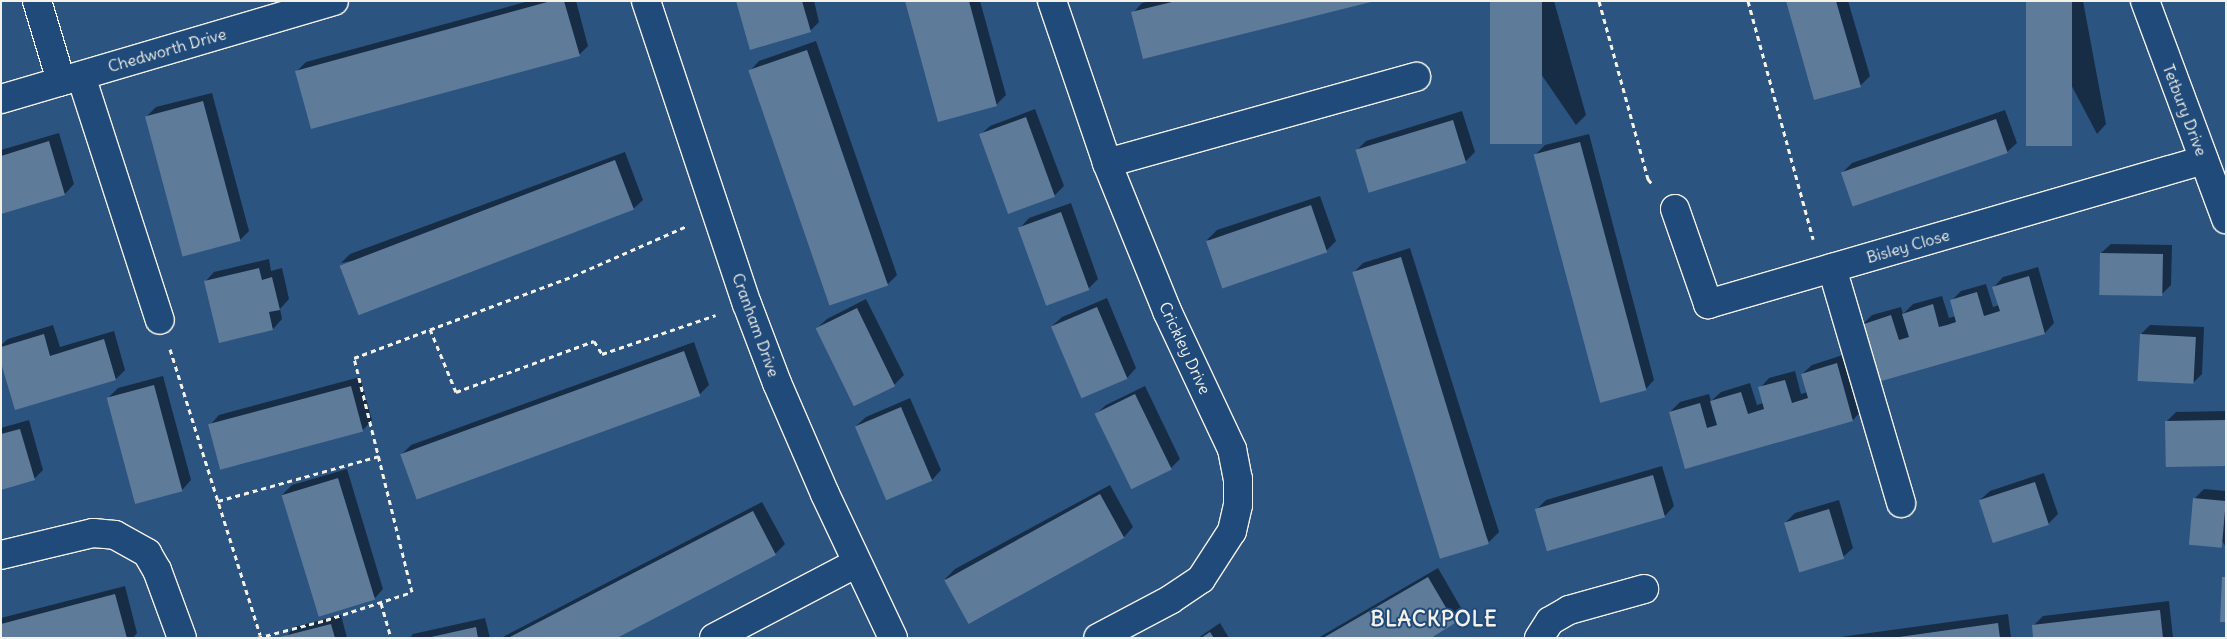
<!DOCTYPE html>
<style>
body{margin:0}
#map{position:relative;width:2227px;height:639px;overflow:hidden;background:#2c5481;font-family:Delius,sans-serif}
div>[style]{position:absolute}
.shadow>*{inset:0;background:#0007}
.building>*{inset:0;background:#5e7b9a;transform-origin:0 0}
.path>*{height:3px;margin-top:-1.5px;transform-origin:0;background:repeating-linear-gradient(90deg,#f4f1e8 0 5px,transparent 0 9px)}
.roads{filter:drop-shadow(1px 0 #f4f1e8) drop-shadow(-1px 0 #f4f1e8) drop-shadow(0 1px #f4f1e8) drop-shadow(0 -1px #f4f1e8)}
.minor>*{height:28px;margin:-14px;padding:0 14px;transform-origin:14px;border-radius:14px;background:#1f4a7a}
span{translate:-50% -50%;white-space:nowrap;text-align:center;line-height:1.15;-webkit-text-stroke:4px #1f4a7a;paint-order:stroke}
.street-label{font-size:16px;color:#f4f1e8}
.district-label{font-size:21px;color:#f4f1e8;font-weight:700;letter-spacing:1px}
.frame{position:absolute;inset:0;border:2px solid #f4f1e8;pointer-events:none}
</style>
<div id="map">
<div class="shadow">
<div style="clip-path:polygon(529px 1px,576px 1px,588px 46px,579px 55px,297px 71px,306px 62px)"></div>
<div style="clip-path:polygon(738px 1px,814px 1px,819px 22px,810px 31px)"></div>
<div style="clip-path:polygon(907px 1px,980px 1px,1006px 95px,996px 105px)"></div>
<div style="clip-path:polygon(1150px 1px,1369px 1px,1133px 13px,1142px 3px)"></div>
<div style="clip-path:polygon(1491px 1px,1554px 1px,1586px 115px,1576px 125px)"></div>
<div style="clip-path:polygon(1787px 1px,1848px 1px,1870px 76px,1860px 86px)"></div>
<div style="clip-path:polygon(2027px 1px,2083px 1px,2106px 124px,2097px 134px)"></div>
<div style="clip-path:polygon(816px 41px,897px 275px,888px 284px,750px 71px,759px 61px)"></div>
<div style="clip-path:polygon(212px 93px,249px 231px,240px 240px,146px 117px,156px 107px)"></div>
<div style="clip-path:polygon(1035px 109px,1064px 186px,1054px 196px,980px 135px,990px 126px)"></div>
<div style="clip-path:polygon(2005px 110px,2017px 143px,2007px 152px,1842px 173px,1852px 163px)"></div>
<div style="clip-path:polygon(1462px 111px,1475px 152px,1465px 162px,1357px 150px,1366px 141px)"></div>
<div style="clip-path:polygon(59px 133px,74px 184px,65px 194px,1px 213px,1px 150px)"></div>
<div style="clip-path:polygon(1589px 134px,1654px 380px,1645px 390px,1535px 155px,1545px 145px)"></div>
<div style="clip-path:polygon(625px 152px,643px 200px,633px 209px,341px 263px,350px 254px)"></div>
<div style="clip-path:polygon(1320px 196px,1336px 241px,1326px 251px,1207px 240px,1217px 230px)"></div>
<div style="clip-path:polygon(1071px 203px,1098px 279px,1089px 288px,1048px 303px,1020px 228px,1029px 218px)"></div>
<div style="clip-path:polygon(2111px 244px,2172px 245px,2171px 285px,2161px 295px,2101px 253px)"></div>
<div style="clip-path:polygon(1410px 248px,1499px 532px,1489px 542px,1354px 272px,1363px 263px)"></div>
<div style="clip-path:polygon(269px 259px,271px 271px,282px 268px,289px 299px,280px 309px,282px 319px,273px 329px,220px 342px,205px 282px,214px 272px)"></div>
<div style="clip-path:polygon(2038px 267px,2054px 323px,2045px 333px,1878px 381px,1862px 325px,1872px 315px,1901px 307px,1903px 314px,1913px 304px,1942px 296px,1949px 318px,1956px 316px,1951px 301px,1961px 291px,1986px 284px,1993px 307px,1999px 305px,1994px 287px,2003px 277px)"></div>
<div style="clip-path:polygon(1107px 298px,1136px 368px,1127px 378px,1082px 397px,1052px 326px,1062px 317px)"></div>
<div style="clip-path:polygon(866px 299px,904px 375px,894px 385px,817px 328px,827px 319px)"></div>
<div style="clip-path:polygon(53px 325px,60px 347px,114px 331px,125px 370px,116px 379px,1px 358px,1px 345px,8px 339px)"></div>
<div style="clip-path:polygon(2150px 325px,2204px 327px,2202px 374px,2192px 384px,2141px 334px)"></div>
<div style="clip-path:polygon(694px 342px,709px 385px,700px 394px,416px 497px,401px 455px,411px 445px)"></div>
<div style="clip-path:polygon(1846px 354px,1862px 410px,1853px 420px,1686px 468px,1670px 412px,1680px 402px,1709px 394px,1711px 401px,1721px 392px,1750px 383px,1757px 405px,1764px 403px,1760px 388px,1769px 378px,1795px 371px,1801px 394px,1808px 392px,1802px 374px,1812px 365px)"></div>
<div style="clip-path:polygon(163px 376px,191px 480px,182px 490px,108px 398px,118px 388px)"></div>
<div style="clip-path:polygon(360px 377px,372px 420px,363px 430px,210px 425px,219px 415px)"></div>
<div style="clip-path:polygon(1145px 386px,1180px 459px,1171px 468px,1096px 414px,1106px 405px)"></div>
<div style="clip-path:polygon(910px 398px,941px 470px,932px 480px,856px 426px,866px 417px)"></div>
<div style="clip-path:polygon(2226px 411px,2226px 464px,2166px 422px,2176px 412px)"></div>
<div style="clip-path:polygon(29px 420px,43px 470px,34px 479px,1px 489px,1px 428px)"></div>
<div style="clip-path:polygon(1662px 466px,1674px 506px,1665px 516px,1537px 509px,1546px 500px)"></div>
<div style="clip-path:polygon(347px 469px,383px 589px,374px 599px,282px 495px,292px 485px)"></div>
<div style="clip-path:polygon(2044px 473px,2058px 514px,2048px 524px,1980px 500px,1990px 491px)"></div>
<div style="clip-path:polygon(1110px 485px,1133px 527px,1124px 537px,969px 622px,945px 579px,955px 569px)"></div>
<div style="clip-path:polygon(2204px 489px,2226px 491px,2226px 547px,2194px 499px)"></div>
<div style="clip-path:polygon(1839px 500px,1853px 548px,1843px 557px,1785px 523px,1795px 513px)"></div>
<div style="clip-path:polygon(762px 502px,785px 544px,775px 554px,614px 638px,501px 638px)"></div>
<div style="clip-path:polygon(1438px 568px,1464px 613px,1428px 638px,1318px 638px)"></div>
<div style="clip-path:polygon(125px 586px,137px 633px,133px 638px,1px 638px,1px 618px)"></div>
<div style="clip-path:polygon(2169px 601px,2173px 638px,2035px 638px,2033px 626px,2043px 616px)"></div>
<div style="clip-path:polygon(2008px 614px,2011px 638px,1833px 638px)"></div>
<div style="clip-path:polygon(341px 615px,347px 638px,285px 638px,294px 627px)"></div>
<div style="clip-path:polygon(485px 618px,490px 638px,410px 638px,413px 634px)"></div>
<div style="clip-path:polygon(1220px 623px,1229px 638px,1198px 638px)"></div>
</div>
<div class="building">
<div style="clip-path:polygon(551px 1px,564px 1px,580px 56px,311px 129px,295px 71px)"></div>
<div style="clip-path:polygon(736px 1px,802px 1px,811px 32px,750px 50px)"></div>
<div style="clip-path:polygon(905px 1px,969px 1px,997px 106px,938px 122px)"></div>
<div style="clip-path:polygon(1176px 1px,1371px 1px,1371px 2px,1143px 59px,1131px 12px)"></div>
<div style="left:1490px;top:1px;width:52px;height:143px"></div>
<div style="clip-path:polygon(1786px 1px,1836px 1px,1861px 87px,1814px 100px)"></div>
<div style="left:2026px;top:1px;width:46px;height:145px"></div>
<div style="left:807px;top:50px;width:249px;height:62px;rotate:71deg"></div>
<div style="left:203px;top:101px;width:145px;height:60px;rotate:75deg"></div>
<div style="left:1026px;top:117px;width:85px;height:50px;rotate:70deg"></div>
<div style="left:1996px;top:119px;width:36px;height:164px;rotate:71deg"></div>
<div style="left:1453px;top:120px;width:45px;height:102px;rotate:73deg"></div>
<div style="clip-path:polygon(49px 141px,65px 195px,1px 214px,1px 156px)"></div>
<div style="left:1580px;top:142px;width:257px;height:48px;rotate:75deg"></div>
<div style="left:615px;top:160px;width:53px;height:295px;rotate:69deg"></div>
<div style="left:1311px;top:205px;width:50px;height:111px;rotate:71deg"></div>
<div style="left:1061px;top:212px;width:83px;height:46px;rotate:70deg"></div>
<div style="left:2100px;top:253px;width:63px;height:42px;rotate:1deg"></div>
<div style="left:1401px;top:257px;width:300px;height:51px;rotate:73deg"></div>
<div style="clip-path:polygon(259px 268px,262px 280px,272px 277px,280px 310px,269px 312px,273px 330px,219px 343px,204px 281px)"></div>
<div style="clip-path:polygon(2029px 276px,2045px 334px,1878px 382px,1861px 325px,1891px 315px,1899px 340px,1909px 337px,1902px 314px,1933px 304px,1939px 327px,1947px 325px,1956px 322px,1950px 300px,1977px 292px,1984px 316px,2000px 311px,1992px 287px)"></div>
<div style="left:1097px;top:307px;width:78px;height:50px;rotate:67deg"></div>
<div style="left:857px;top:308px;width:87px;height:46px;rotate:64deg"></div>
<div style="clip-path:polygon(44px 334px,50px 356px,104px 339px,116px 380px,15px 410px,1px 363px,1px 347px)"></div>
<div style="left:2140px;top:334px;width:56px;height:47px;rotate:3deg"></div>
<div style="left:684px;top:351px;width:48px;height:302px;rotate:70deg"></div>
<div style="clip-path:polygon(1837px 363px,1853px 421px,1685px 469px,1669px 412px,1700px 403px,1707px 428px,1717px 425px,1710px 401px,1741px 392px,1748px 414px,1764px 409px,1758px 387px,1785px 380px,1792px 403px,1808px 398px,1801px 374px)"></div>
<div style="left:154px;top:385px;width:110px;height:49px;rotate:75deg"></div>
<div style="left:351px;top:386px;width:47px;height:148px;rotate:75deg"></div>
<div style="left:1135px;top:394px;width:84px;height:45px;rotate:64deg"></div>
<div style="left:901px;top:407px;width:80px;height:50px;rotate:67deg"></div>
<div style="left:2225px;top:420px;width:46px;height:60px;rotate:89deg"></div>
<div style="clip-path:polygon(20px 429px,35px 480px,1px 490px,1px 434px)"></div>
<div style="left:1653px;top:475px;width:44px;height:123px;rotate:74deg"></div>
<div style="left:338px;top:478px;width:127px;height:59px;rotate:73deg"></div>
<div style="left:2035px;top:482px;width:45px;height:59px;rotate:72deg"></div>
<div style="left:1100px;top:494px;width:50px;height:178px;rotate:61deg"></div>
<div style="left:2193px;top:498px;width:33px;height:47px;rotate:5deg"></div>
<div style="left:1829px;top:509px;width:52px;height:47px;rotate:73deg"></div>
<div style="clip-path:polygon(753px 511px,776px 555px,617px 638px,508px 638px)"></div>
<div style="clip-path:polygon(1428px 577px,1455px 623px,1431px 638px,1323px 638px)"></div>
<div style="clip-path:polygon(2222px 577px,2226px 577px,2226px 622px,2220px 622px)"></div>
<div style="clip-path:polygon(115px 594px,127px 638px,1px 638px,1px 624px)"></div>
<div style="clip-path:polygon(2160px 610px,2163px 638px,2033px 638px,2032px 625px)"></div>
<div style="clip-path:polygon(1998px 623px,2000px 638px,1899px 638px,1899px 637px)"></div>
<div style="clip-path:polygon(331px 624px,335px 638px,281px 638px,280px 637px)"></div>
<div style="clip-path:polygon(476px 627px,478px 638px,432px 638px,431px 637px)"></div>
<div style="clip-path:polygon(1210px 632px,1214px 638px,1201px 638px)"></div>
</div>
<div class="path">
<div style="left:1599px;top:1px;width:185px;rotate:74.6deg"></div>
<div style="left:1648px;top:179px;width:8px;rotate:50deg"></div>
<div style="left:1748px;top:1px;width:247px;rotate:74.7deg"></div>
<div style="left:430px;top:329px;width:68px;rotate:67.6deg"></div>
<div style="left:456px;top:392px;width:147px;rotate:-20.3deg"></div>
<div style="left:594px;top:341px;width:15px;rotate:58deg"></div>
<div style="left:602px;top:354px;width:120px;rotate:-18.9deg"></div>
<div style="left:170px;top:349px;width:300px;rotate:72.5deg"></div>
<div style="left:218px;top:501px;width:167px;rotate:-15.6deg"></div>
<div style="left:381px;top:603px;width:36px;rotate:74deg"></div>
<div style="left:257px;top:638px;width:71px;rotate:-14.6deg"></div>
<div style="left:326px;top:620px;width:90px;rotate:-18deg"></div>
<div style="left:412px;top:592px;width:241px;rotate:-103.9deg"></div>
<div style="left:354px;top:358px;width:234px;rotate:-20.5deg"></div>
<div style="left:573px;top:276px;width:124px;rotate:-23.7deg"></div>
</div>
<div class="roads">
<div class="minor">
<div style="left:37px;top:1px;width:84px;rotate:73.3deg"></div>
<div style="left:646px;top:1px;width:319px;rotate:71.6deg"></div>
<div style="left:747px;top:304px;width:85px;rotate:69.2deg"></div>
<div style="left:777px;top:383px;width:121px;rotate:66.6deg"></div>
<div style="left:825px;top:494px;width:159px;rotate:64.7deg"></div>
<div style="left:1052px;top:1px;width:171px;rotate:71.2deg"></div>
<div style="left:1107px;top:163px;width:160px;rotate:67.9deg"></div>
<div style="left:1167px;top:311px;width:153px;rotate:64.8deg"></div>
<div style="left:1232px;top:449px;width:31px;rotate:79deg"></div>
<div style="left:1238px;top:479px;width:26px;rotate:90deg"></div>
<div style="left:1238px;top:505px;width:27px;rotate:103deg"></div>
<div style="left:1232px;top:531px;width:57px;rotate:122.9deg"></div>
<div style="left:1201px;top:579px;width:37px;rotate:146deg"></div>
<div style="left:1170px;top:600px;width:81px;rotate:152.2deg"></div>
<div style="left:2145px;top:1px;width:233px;rotate:69.6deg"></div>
<div style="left:81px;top:76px;width:256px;rotate:72.1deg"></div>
<div style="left:1px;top:99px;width:347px;rotate:-16.4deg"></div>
<div style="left:1107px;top:163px;width:321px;rotate:-15.6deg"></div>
<div style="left:1675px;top:209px;width:101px;rotate:70.8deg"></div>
<div style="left:1708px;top:304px;width:516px;rotate:-16.19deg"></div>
<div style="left:1832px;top:268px;width:245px;rotate:73.6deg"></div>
<div style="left:1px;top:555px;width:95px;rotate:-13.4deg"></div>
<div style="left:93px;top:533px;width:22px;rotate:5deg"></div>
<div style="left:115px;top:535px;width:37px;rotate:29deg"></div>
<div style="left:147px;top:553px;width:20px;rotate:60deg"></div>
<div style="left:157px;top:570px;width:72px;rotate:69.8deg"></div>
<div style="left:714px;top:638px;width:161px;rotate:-27.7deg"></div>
<div style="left:1539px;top:638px;width:20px;rotate:-57deg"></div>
<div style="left:1550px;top:621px;width:22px;rotate:-30deg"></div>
<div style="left:1569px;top:610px;width:78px;rotate:-15.6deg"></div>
</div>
</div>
<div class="street-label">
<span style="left:167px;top:50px;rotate:-16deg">Chedworth Drive</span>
<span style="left:2185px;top:110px;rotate:69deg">Tetbury Drive</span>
<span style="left:1908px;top:246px;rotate:-16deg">Bisley Close</span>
<span style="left:756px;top:325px;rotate:70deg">Cranham Drive</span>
<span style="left:1185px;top:348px;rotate:65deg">Crickley Drive</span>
</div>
<div class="district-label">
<span style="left:1434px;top:619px">BLACKPOLE</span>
</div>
<div class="frame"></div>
</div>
